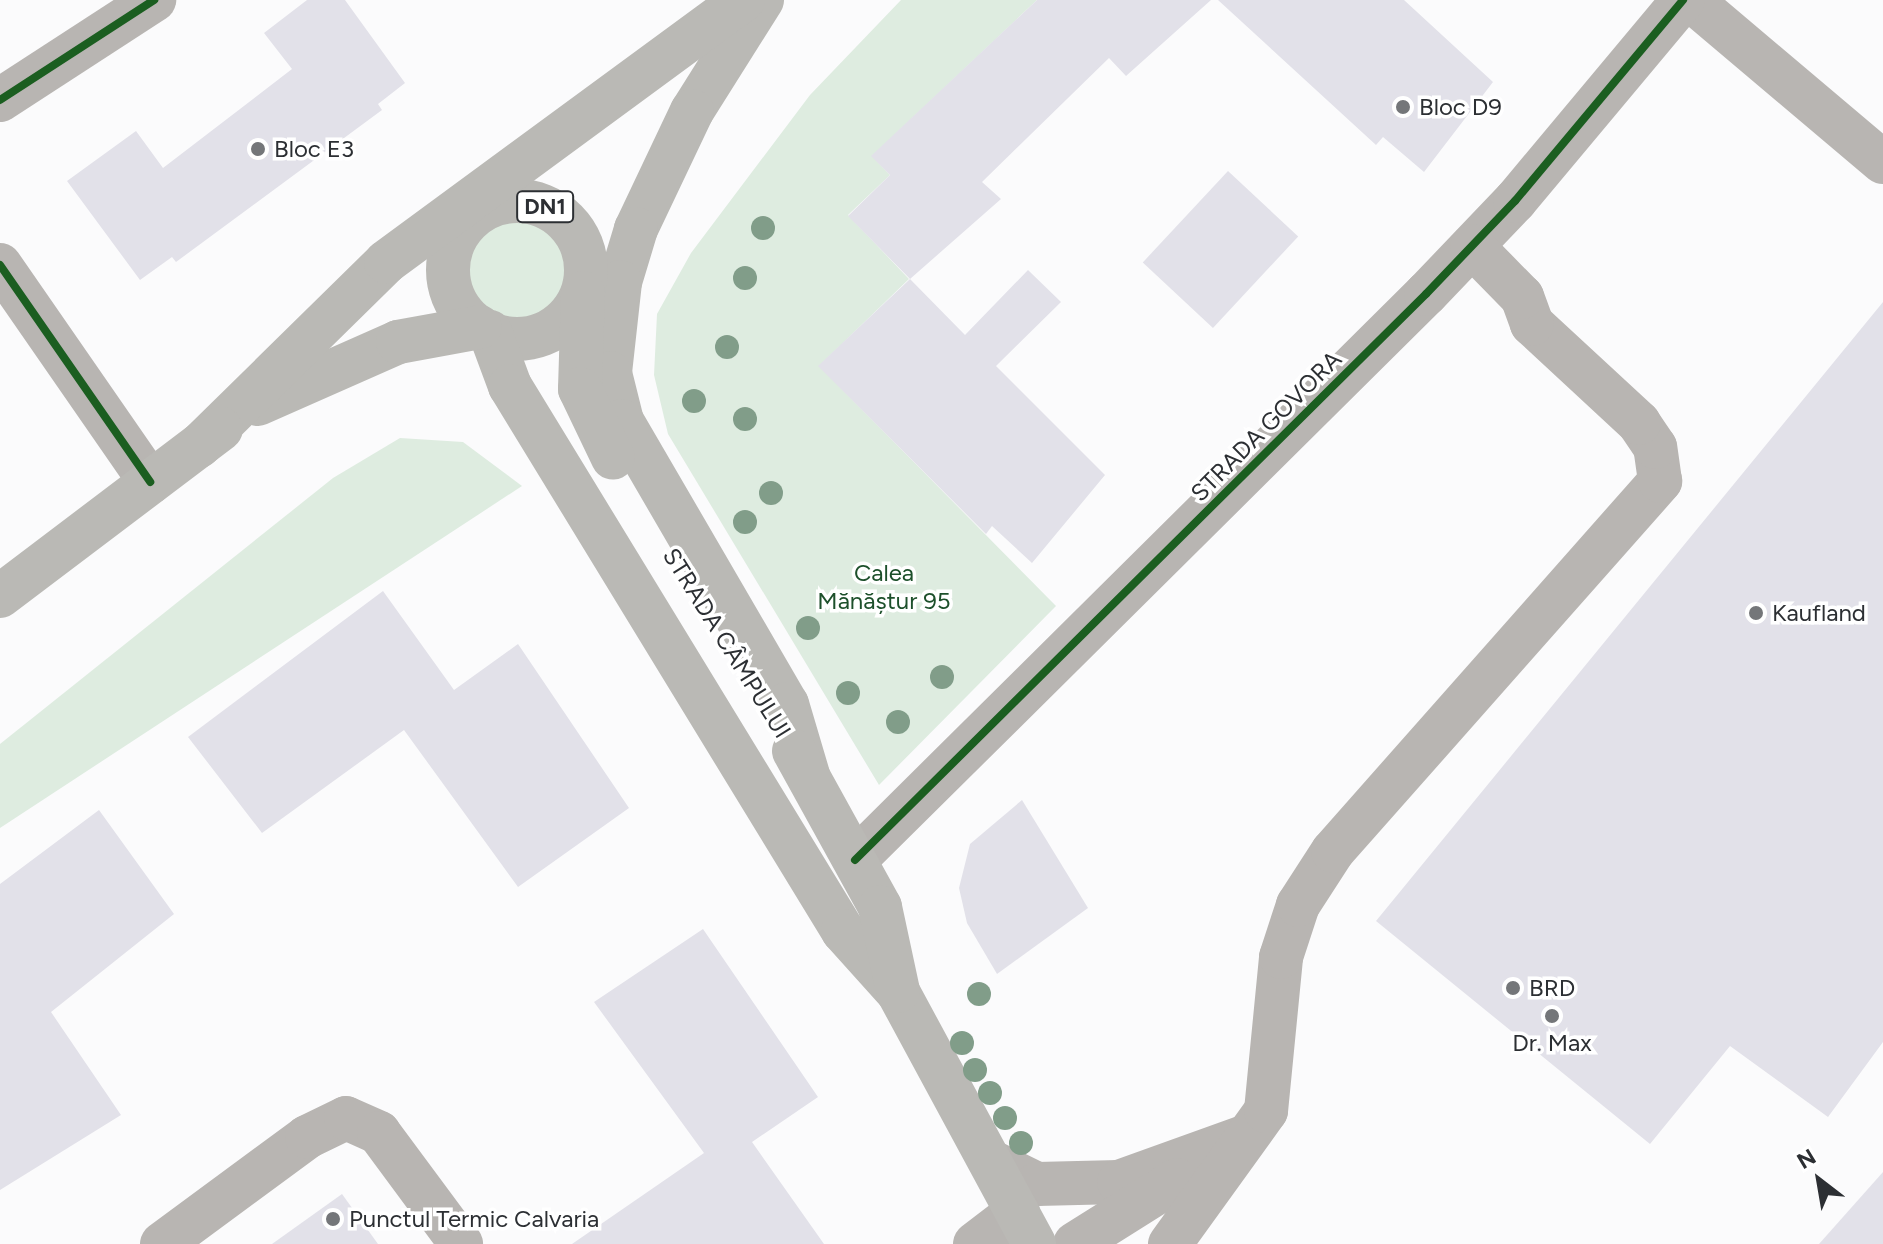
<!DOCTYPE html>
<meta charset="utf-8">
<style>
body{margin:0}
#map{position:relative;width:1883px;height:1244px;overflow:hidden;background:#fbfbfc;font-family:Figtree,sans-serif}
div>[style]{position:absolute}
.green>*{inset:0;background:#deece0}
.round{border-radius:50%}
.building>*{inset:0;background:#e2e1e9;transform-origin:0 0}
.minor>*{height:44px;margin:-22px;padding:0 22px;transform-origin:22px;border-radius:22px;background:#b8b5b2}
.major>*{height:44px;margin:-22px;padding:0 22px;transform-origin:22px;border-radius:22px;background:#bab9b5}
.major>.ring{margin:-22px;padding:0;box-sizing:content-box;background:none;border:44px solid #bab9b5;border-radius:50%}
.cycleway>*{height:8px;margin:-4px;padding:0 4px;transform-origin:4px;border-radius:4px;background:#1b5e20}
.trees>*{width:24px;height:24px;margin:-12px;border-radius:50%;background:#819d89}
.dots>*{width:22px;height:22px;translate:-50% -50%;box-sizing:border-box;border:4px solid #fff;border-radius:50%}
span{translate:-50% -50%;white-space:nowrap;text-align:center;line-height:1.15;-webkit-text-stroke:7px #fff;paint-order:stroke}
.shield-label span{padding:2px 6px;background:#fff;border:2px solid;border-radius:6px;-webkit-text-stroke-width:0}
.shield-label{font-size:22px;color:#2c2f33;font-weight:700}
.poi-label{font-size:24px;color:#2c2f33}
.left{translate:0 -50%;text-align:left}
.street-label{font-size:24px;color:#2c2f33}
.park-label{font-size:24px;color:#1d502b}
.north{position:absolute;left:1779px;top:1140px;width:80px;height:80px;-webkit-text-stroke:6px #fff;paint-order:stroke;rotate:329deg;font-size:22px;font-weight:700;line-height:32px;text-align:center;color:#2c2f33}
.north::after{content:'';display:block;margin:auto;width:28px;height:36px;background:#2c2f33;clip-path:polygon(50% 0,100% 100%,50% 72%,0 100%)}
</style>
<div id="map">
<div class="green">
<div style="clip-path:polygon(901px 0,1037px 0,872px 156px,890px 175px,848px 215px,909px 279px,819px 366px,1056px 606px,879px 785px,668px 434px,654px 375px,657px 314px,691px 253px,810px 95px)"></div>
<div class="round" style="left:461px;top:213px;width:112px;height:112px"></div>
<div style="clip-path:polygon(400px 438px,463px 442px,522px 486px,0 828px,0 744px,333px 478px)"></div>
</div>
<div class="building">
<div style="clip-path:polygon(307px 0,345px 0,405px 83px,378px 104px,382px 110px,176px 262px,172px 257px,140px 280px,67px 181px,136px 131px,163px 168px,292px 69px,264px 33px)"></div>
<div style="clip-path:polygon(1037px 0,1211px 0,1126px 76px,1109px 58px,982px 182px,1001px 199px,910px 279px,848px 216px,890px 175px,871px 156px)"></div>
<div style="clip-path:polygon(1218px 0,1404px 0,1493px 82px,1424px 172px,1383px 137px,1376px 145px)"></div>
<div style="left:1228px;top:171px;width:96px;height:125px;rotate:43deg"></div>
<div style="clip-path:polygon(1028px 270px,1061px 302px,996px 366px,1105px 475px,1032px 563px,992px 526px,986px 534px,818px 366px,910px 279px,965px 335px)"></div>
<div style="clip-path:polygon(1883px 302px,1883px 1042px,1828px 1117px,1730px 1046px,1650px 1144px,1376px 921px)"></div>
<div style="clip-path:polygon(383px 591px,454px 690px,518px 644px,629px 808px,518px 887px,404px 730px,262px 833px,188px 737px)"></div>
<div style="clip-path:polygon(1022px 800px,1088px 908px,997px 974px,967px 923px,959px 888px,970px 844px)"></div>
<div style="clip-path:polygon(99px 810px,174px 914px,51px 1012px,121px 1115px,0 1190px,0 884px)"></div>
<div style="clip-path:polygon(703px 929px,818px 1097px,752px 1142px,824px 1244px,572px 1244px,704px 1153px,594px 1002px)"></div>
<div style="clip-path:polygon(1883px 1172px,1883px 1244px,1819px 1244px)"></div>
<div style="clip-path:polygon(342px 1194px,378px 1244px,272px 1244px)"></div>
</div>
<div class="minor">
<div style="left:1691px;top:0;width:251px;rotate:40.2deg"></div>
<div style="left:0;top:100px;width:184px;rotate:-33deg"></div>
<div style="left:0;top:265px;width:264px;rotate:55.3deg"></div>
<div style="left:855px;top:860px;width:804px;rotate:-44.75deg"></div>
<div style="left:1426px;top:294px;width:129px;rotate:-46.3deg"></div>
<div style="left:1515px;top:201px;width:262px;rotate:-50.1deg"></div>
<div style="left:992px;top:1162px;width:50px;rotate:26.1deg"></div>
<div style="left:1037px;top:1184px;width:82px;rotate:-1.4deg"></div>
<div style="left:1119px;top:1182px;width:136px;rotate:-19.8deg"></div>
<div style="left:162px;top:1244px;width:180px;rotate:-36.4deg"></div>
<div style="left:307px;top:1137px;width:43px;rotate:-26deg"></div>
<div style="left:346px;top:1118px;width:36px;rotate:24deg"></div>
<div style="left:379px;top:1133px;width:138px;rotate:53.5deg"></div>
<div style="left:975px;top:1244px;width:54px;rotate:-37.5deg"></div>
<div style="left:1075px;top:1244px;width:120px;rotate:-32.1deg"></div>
<div style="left:1170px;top:1244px;width:164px;rotate:-54.2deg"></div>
<div style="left:1266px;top:1111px;width:155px;rotate:-84.4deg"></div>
<div style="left:1281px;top:957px;width:55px;rotate:-71.9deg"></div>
<div style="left:1298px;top:905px;width:64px;rotate:-57.1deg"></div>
<div style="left:1333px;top:851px;width:494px;rotate:-48.5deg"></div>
<div style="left:1660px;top:481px;width:34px;rotate:-98deg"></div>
<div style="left:1655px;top:447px;width:29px;rotate:-124deg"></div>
<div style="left:1639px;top:423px;width:146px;rotate:-137.2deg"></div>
<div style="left:1532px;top:324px;width:29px;rotate:-110deg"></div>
<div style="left:1522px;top:297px;width:71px;rotate:-134.4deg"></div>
</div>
<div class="major">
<div style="left:762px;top:0;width:131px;rotate:122.2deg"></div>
<div style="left:692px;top:111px;width:131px;rotate:115.4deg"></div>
<div style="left:636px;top:229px;width:55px;rotate:106.8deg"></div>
<div style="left:620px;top:282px;width:92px;rotate:96.3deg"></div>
<div style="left:610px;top:373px;width:49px;rotate:76deg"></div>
<div style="left:622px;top:421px;width:328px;rotate:59.8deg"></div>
<div style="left:787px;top:704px;width:74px;rotate:73.5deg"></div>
<div class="ring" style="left:448px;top:201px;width:94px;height:94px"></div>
<div style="left:583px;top:293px;width:96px;rotate:91.8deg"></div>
<div style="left:580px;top:389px;width:76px;rotate:64.4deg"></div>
<div style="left:490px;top:332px;width:58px;rotate:69.7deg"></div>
<div style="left:510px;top:386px;width:639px;rotate:58.57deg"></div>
<div style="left:843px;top:931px;width:82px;rotate:48deg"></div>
<div style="left:898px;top:992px;width:286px;rotate:61.6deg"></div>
<div style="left:258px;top:404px;width:153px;rotate:-23.9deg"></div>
<div style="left:398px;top:342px;width:83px;rotate:-10.4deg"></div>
<div style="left:199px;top:446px;width:262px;rotate:-44.5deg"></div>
<div style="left:386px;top:262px;width:443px;rotate:-36.3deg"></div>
<div style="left:0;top:596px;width:277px;rotate:-37.1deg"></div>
<div style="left:794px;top:751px;width:178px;rotate:61.1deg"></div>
<div style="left:880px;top:907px;width:86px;rotate:77.9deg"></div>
</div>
<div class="cycleway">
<div style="left:0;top:100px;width:184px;rotate:-33deg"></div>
<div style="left:0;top:265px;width:264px;rotate:55.3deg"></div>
<div style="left:855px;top:860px;width:804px;rotate:-44.75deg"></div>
<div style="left:1426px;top:294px;width:129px;rotate:-46.3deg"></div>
<div style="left:1515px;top:201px;width:262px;rotate:-50.1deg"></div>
</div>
<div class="trees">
<div style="left:763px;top:228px"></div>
<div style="left:745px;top:278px"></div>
<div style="left:727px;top:347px"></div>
<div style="left:694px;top:401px"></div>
<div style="left:745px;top:419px"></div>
<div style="left:771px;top:493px"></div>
<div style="left:745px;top:522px"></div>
<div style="left:808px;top:628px"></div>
<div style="left:942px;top:677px"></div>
<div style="left:848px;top:693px"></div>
<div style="left:898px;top:722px"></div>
<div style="left:979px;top:994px"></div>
<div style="left:962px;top:1043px"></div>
<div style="left:975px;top:1070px"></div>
<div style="left:990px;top:1093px"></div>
<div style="left:1005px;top:1118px"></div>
<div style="left:1021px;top:1143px"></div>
</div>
<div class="dots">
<div style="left:1403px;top:107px;background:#747679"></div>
<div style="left:258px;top:149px;background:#747679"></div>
<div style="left:1756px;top:613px;background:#747679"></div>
<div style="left:1513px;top:988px;background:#747679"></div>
<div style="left:1552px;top:1016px;background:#747679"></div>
<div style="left:333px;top:1219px;background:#747679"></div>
</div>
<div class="shield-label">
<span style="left:545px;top:207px">DN1</span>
</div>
<div class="poi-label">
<span class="left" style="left:1419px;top:107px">Bloc D9</span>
<span class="left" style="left:274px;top:149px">Bloc E3</span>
<span class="left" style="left:1772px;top:613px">Kaufland</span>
<span class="left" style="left:1529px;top:988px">BRD</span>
<span style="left:1552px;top:1043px">Dr. Max</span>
<span class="left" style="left:349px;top:1219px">Punctul Termic Calvaria</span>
</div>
<div class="street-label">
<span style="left:1266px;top:426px;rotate:-45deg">STRADA GOVORA</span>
<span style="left:727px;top:643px;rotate:58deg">STRADA CÂMPULUI</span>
</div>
<div class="park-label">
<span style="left:884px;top:587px">Calea<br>Mănăștur 95</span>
</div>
<div class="north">N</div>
</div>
